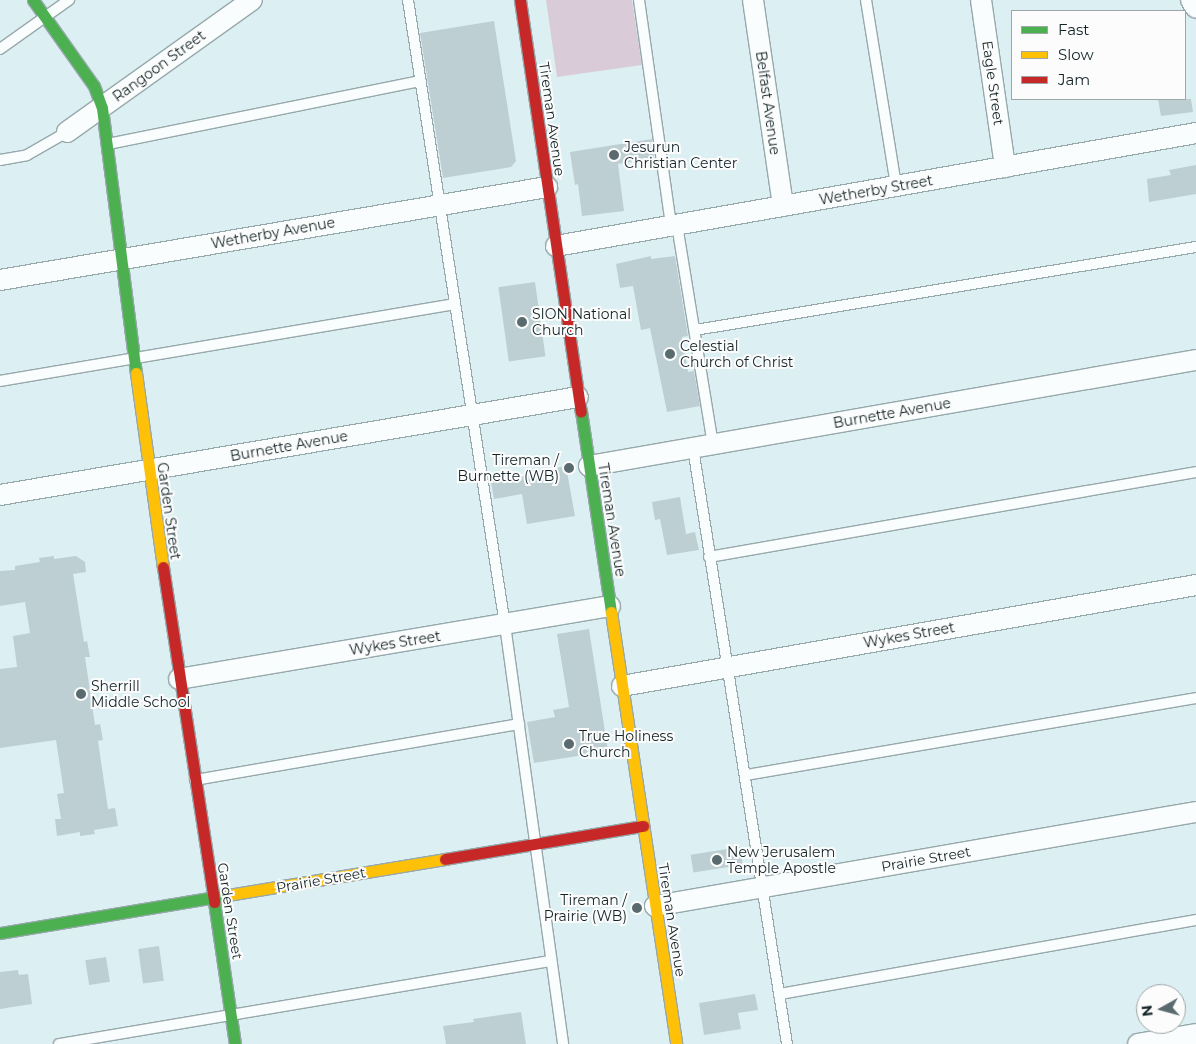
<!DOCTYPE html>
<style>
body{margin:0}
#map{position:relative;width:1196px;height:1044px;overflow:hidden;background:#dcf0f4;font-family:Montserrat,sans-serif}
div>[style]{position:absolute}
.green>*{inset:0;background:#d9ccd8}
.building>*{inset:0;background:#bdcfd2;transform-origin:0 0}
.roads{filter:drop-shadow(1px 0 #97a8ab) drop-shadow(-1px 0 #97a8ab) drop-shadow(0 1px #97a8ab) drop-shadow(0 -1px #97a8ab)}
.lane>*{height:10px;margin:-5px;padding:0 5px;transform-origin:5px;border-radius:5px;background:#fafdfd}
.street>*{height:20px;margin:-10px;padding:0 10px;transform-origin:10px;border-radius:10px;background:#fafdfd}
.fast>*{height:11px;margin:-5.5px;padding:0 5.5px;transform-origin:5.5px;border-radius:5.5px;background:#4caf50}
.slow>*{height:11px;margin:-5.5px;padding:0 5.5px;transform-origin:5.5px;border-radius:5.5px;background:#ffc107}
.jam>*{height:11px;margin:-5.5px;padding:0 5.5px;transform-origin:5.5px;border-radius:5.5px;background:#c62828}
.dots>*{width:14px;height:14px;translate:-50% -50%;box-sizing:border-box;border:2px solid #fcfcfc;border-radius:50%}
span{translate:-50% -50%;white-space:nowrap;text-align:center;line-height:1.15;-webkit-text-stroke:4px #fcfcfc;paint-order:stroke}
.street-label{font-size:14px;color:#132427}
.poi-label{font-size:14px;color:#132427}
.left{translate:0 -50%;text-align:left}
.right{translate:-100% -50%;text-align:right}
.legend{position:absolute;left:1011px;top:10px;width:175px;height:90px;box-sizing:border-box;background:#fcfcfc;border:1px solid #9fa6a7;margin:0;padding:6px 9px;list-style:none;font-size:15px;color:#132427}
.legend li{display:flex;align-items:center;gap:10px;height:25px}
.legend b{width:25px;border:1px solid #9fa6a7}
.north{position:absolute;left:1136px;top:984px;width:50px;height:50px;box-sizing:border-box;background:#fcfcfc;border:1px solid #9fa6a7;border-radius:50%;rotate:263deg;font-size:14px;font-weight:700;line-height:20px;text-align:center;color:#132427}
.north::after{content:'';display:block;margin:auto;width:18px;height:22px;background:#596b6f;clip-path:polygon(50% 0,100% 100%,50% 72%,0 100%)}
</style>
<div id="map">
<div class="green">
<div style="clip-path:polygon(546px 0,632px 0,642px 65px,557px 77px)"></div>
</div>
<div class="building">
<div style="clip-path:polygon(494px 21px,516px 161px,511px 167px,443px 178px,420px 33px)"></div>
<div style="clip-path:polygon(1158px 99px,1191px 99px,1193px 112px,1161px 116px)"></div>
<div style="clip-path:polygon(652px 139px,654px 158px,618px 164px,624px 211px,582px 216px,578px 184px,575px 185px,570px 152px)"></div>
<div style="clip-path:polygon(1196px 165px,1196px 194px,1149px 202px,1147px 179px,1171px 175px,1169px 170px)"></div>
<div style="clip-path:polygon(651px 256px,651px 259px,675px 256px,688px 336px,682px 337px,688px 372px,694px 371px,700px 406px,667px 412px,650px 328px,641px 330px,633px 286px,620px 288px,616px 264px)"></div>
<div style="left:535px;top:282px;width:75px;height:37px;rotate:82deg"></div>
<div style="clip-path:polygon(566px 466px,575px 516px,527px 524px,522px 494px,494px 499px,491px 482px)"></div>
<div style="clip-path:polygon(680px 497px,686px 534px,695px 532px,699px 550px,667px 555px,660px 519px,655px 520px,652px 502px)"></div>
<div style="clip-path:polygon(54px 556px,54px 559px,76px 556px,85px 562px,86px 572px,73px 574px,84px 642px,87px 641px,90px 657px,85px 657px,95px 725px,100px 724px,103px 740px,98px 741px,108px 809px,115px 808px,118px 826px,94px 830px,95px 834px,80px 836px,80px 832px,57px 836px,55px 819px,61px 819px,57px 794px,64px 793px,56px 740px,0 748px,0 669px,17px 667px,13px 636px,30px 633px,25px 602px,0 606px,0 571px,15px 570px,15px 566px,40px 562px,39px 558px)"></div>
<div style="clip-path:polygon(589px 629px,608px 751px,534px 763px,527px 722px,555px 717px,553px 710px,569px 707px,557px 634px)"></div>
<div style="left:740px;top:847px;width:18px;height:50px;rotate:81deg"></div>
<div style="left:159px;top:946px;width:35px;height:21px;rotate:82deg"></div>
<div style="left:106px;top:957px;width:25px;height:21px;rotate:81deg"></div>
<div style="clip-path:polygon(18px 970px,19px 975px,28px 974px,32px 1004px,0 1009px,0 972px)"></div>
<div style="clip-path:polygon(755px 994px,758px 1010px,738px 1013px,741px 1029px,704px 1035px,699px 1003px)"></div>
<div style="clip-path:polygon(521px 1012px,526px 1044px,446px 1044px,443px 1026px,474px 1022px,473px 1019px)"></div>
</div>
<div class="roads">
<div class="lane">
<div style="left:408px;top:0;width:632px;rotate:81.18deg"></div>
<div style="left:505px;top:625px;width:423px;rotate:82.1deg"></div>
<div style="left:639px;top:0;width:228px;rotate:81.9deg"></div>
<div style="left:866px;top:0;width:188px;rotate:80.8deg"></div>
<div style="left:0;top:49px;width:85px;rotate:-35.4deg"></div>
<div style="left:108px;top:144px;width:319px;rotate:-11.4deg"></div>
<div style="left:0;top:160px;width:27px;rotate:-10deg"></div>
<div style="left:27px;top:155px;width:46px;rotate:-29.9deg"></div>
<div style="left:677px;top:225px;width:222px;rotate:80.7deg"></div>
<div style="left:695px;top:330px;width:508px;rotate:-9.41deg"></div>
<div style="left:0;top:381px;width:461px;rotate:-9.6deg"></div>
<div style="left:693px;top:448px;width:603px;rotate:81.04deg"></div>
<div style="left:709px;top:557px;width:494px;rotate:-9.9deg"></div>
<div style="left:746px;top:775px;width:457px;rotate:-9.7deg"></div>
<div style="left:195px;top:780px;width:329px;rotate:-9.8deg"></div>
<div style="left:780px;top:994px;width:423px;rotate:-10.1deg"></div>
<div style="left:59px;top:1044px;width:499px;rotate:-9.6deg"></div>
</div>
<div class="street">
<div style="left:753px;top:0;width:208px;rotate:81.7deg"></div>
<div style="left:981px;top:0;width:169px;rotate:81.8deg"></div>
<div style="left:1191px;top:0;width:9px;rotate:58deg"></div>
<div style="left:67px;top:132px;width:227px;rotate:-35.5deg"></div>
<div style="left:556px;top:246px;width:650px;rotate:-10.01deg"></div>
<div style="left:0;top:280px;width:555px;rotate:-9.65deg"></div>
<div style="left:589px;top:466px;width:616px;rotate:-9.91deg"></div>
<div style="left:0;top:495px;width:586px;rotate:-9.62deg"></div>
<div style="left:179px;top:679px;width:437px;rotate:-9.6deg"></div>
<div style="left:622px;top:686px;width:583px;rotate:-9.98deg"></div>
<div style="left:655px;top:906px;width:549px;rotate:-9.86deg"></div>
<div style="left:1138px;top:1044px;width:59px;rotate:-9.8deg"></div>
</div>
<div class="fast">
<div style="left:33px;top:0;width:105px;rotate:54.7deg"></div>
<div style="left:94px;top:86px;width:23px;rotate:70deg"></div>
<div style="left:102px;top:108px;width:267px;rotate:82.7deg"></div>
<div style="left:581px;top:411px;width:203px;rotate:81.5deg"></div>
<div style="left:214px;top:902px;width:144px;rotate:81.6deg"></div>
<div style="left:0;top:933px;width:231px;rotate:-9.5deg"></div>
</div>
<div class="slow">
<div style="left:136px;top:373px;width:196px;rotate:82.1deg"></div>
<div style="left:611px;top:612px;width:437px;rotate:81.4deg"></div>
<div style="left:228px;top:895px;width:220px;rotate:-9.4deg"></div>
</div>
<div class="jam">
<div style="left:520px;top:0;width:416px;rotate:81.6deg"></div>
<div style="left:163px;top:567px;width:339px;rotate:81.3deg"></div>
<div style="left:445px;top:859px;width:201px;rotate:-9.5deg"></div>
</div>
</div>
<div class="dots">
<div style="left:614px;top:155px;background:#596b6f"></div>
<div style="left:522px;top:322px;background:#596b6f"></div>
<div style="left:670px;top:354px;background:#596b6f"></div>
<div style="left:569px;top:468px;background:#596b6f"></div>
<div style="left:81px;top:694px;background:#596b6f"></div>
<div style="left:569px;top:744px;background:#596b6f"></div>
<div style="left:717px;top:860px;background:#596b6f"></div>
<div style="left:637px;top:908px;background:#596b6f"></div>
</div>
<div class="street-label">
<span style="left:159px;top:66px;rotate:-36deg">Rangoon Street</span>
<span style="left:993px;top:83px;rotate:82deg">Eagle Street</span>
<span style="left:768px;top:103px;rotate:82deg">Belfast Avenue</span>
<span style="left:552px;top:119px;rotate:82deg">Tireman Avenue</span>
<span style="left:876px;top:190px;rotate:-10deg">Wetherby Street</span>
<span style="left:273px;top:233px;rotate:-10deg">Wetherby Avenue</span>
<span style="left:892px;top:413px;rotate:-10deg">Burnette Avenue</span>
<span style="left:289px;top:446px;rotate:-10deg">Burnette Avenue</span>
<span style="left:169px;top:511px;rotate:82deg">Garden Street</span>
<span style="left:612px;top:520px;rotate:81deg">Tireman Avenue</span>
<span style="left:909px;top:635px;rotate:-10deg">Wykes Street</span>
<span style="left:395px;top:643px;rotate:-9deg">Wykes Street</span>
<span style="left:926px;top:859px;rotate:-10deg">Prairie Street</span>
<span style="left:321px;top:880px;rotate:-10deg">Prairie Street</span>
<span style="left:230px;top:911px;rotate:81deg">Garden Street</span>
<span style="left:672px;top:920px;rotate:81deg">Tireman Avenue</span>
</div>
<div class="poi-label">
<span class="left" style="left:624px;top:155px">Jesurun<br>Christian Center</span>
<span class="left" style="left:532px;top:322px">SION National<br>Church</span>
<span class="left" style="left:680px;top:354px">Celestial<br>Church of Christ</span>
<span class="right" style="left:559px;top:468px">Tireman /<br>Burnette (WB)</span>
<span class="left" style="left:91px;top:694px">Sherrill<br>Middle School</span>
<span class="left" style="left:579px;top:744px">True Holiness<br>Church</span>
<span class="left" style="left:727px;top:860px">New Jerusalem<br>Temple Apostle</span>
<span class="right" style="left:627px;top:908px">Tireman /<br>Prairie (WB)</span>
</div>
<ul class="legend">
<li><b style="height:6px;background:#4caf50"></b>Fast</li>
<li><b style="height:6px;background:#ffc107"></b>Slow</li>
<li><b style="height:6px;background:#c62828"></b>Jam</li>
</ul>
<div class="north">N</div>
</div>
